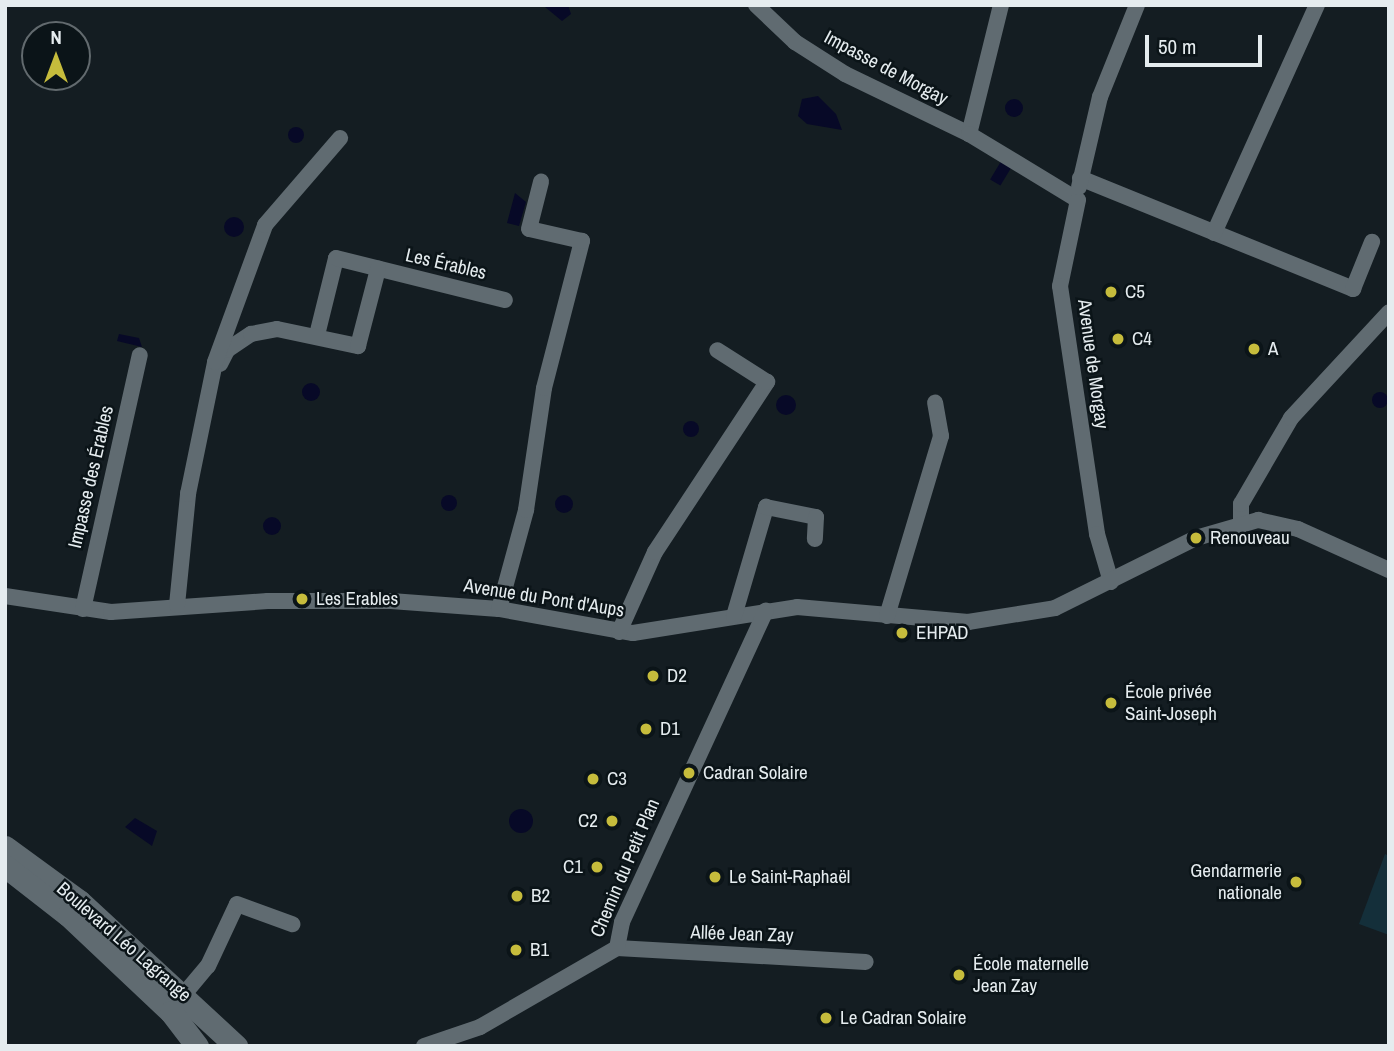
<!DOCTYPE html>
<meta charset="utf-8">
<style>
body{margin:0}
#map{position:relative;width:1394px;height:1051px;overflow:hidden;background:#141d22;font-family:"Archivo Narrow",sans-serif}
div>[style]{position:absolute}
.green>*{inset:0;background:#142f3a}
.water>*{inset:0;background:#070927;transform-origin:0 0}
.round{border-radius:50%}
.minor>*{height:16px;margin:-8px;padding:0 8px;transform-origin:8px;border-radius:8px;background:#606b71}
.secondary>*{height:23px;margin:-11.5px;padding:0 11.5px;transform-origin:11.5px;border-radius:11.5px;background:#606b71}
.dots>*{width:19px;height:19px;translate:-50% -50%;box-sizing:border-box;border:4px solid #0b1418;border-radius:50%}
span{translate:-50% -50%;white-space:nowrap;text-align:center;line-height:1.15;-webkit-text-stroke:5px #0b1418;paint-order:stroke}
.street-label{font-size:19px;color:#e5ecef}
.poi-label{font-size:19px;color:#e5ecef}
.left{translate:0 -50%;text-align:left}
.right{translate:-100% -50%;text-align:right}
.frame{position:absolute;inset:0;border:7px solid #e5ecef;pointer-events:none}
.north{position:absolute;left:21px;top:21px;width:70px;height:70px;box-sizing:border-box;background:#0b1418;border:2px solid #626a6e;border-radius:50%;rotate:0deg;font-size:19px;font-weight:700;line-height:28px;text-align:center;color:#e5ecef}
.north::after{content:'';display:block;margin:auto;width:24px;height:32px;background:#c6bc3c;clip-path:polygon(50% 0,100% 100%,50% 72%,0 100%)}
.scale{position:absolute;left:1145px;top:35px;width:117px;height:32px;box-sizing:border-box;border:4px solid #e5ecef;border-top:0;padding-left:9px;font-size:21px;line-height:24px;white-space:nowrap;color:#e5ecef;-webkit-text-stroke:5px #0b1418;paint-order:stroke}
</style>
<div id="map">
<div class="green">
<div style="clip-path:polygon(1385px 854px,1389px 856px,1389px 935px,1359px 924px)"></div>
</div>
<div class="water">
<div style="clip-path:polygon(568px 5px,571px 14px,562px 21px,545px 7px)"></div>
<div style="clip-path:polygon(818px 96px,836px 114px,842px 130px,807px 124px,798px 116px,802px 99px)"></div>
<div class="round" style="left:1005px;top:99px;width:18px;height:18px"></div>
<div class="round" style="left:288px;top:127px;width:16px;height:16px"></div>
<div style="left:1003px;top:158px;width:12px;height:25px;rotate:31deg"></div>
<div style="clip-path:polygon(515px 193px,526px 202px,519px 226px,507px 223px)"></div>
<div class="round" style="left:224px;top:217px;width:20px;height:20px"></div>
<div style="clip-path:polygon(119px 334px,139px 338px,142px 347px,117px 341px)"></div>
<div class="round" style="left:302px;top:383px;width:18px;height:18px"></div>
<div class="round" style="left:1372px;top:392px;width:16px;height:16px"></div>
<div class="round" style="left:776px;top:395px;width:20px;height:20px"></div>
<div class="round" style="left:683px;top:421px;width:16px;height:16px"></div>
<div class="round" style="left:555px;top:495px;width:18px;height:18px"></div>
<div class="round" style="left:441px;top:495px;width:16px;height:16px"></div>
<div class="round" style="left:263px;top:517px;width:18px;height:18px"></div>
<div class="round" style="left:509px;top:809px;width:24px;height:24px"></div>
<div style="clip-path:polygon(135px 818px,157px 831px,152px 846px,125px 827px)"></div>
</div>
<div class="minor">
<div style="left:756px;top:5px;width:54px;rotate:43.5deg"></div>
<div style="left:795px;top:42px;width:59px;rotate:32.6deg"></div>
<div style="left:845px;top:74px;width:138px;rotate:25.8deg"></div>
<div style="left:1001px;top:5px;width:133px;rotate:103.9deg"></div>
<div style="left:969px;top:134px;width:127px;rotate:31.2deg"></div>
<div style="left:1078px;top:200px;width:88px;rotate:101.8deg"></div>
<div style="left:1060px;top:286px;width:251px;rotate:81.5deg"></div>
<div style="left:1097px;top:534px;width:50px;rotate:73.7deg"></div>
<div style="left:1080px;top:178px;width:295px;rotate:22.1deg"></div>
<div style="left:1353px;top:289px;width:51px;rotate:-68deg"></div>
<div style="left:1079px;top:187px;width:92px;rotate:-76.9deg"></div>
<div style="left:1100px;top:97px;width:99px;rotate:-68.1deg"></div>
<div style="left:1214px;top:233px;width:250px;rotate:-65.7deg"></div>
<div style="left:317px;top:335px;width:79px;rotate:-76.1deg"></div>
<div style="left:336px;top:258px;width:174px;rotate:14deg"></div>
<div style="left:220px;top:364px;width:16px;rotate:-63deg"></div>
<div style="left:227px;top:350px;width:29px;rotate:-34deg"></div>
<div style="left:251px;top:334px;width:26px;rotate:-11deg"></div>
<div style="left:277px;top:329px;width:83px;rotate:11.9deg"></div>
<div style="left:358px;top:346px;width:80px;rotate:-75.4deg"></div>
<div style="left:1241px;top:523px;width:19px;rotate:-90deg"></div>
<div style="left:1241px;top:504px;width:99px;rotate:-59.8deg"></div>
<div style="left:1291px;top:418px;width:144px;rotate:-47.2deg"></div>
<div style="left:5px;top:596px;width:107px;rotate:8.6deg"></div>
<div style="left:111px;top:612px;width:157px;rotate:-4deg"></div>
<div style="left:268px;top:601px;width:123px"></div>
<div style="left:391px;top:601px;width:108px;rotate:4.2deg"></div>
<div style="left:499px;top:609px;width:136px;rotate:10.2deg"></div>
<div style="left:633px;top:633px;width:166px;rotate:-9deg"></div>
<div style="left:797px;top:607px;width:172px;rotate:5deg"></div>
<div style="left:968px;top:622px;width:88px;rotate:-9.1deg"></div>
<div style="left:1055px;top:608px;width:157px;rotate:-26.4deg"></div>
<div style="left:1196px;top:538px;width:65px;rotate:-16.2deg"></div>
<div style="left:1258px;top:520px;width:41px;rotate:12.7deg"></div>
<div style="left:1298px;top:529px;width:100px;rotate:24.3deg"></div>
<div style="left:177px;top:605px;width:112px;rotate:-84.3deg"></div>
<div style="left:188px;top:494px;width:135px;rotate:-78.4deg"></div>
<div style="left:215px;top:362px;width:146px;rotate:-69.9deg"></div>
<div style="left:265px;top:225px;width:115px;rotate:-49.2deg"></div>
<div style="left:83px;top:609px;width:260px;rotate:-77.4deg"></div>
<div style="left:499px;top:609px;width:103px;rotate:-74.7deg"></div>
<div style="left:526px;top:510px;width:123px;rotate:-81.6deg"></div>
<div style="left:544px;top:388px;width:152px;rotate:-75.5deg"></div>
<div style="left:582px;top:241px;width:54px;rotate:-167.2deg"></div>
<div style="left:529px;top:229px;width:49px;rotate:-75.7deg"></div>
<div style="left:734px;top:616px;width:114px;rotate:-73.6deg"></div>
<div style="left:766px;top:507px;width:51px;rotate:11.3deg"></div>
<div style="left:816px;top:517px;width:22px;rotate:93deg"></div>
<div style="left:887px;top:616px;width:188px;rotate:-73.3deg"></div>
<div style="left:941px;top:436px;width:34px;rotate:-100deg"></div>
<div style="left:619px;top:632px;width:88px;rotate:-65.8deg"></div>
<div style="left:655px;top:552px;width:204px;rotate:-56.6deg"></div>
<div style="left:767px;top:382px;width:59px;rotate:-147.4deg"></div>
<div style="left:617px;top:948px;width:249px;rotate:3.2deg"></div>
<div style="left:185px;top:993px;width:35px;rotate:-50deg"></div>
<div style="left:208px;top:966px;width:68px;rotate:-64.9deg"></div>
<div style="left:237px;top:904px;width:59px;rotate:20deg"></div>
<div style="left:424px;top:1046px;width:59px;rotate:-18.7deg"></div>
<div style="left:480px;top:1027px;width:158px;rotate:-30deg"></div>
<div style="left:617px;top:948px;width:26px;rotate:-79deg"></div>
<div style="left:622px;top:922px;width:343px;rotate:-65.2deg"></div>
</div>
<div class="secondary">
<div style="left:5px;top:847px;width:92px;rotate:36.1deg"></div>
<div style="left:79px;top:901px;width:214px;rotate:42.7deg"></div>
<div style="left:5px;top:866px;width:80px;rotate:37.9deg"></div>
<div style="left:68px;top:915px;width:141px;rotate:43.3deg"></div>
<div style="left:171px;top:1012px;width:43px;rotate:52.6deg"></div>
</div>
<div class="dots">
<div style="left:1111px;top:292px;background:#c6bc3c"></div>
<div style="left:1118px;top:339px;background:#c6bc3c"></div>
<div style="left:1254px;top:349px;background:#c6bc3c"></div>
<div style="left:1196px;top:538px;background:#c6bc3c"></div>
<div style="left:302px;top:599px;background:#c6bc3c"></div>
<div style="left:902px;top:633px;background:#c6bc3c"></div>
<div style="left:653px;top:676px;background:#c6bc3c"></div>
<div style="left:1111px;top:703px;background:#c6bc3c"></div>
<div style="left:646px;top:729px;background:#c6bc3c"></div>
<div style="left:689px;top:773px;background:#c6bc3c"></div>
<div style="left:593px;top:779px;background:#c6bc3c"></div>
<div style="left:612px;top:821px;background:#c6bc3c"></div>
<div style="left:597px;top:867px;background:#c6bc3c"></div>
<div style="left:715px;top:877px;background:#c6bc3c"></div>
<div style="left:1296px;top:882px;background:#c6bc3c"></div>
<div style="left:517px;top:896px;background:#c6bc3c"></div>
<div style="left:516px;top:950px;background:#c6bc3c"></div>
<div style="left:959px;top:975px;background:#c6bc3c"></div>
<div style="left:826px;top:1018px;background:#c6bc3c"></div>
</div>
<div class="street-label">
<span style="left:886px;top:68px;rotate:28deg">Impasse de Morgay</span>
<span style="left:446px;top:264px;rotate:13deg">Les Érables</span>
<span style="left:1093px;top:364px;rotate:82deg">Avenue de Morgay</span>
<span style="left:91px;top:477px;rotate:-77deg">Impasse des Érables</span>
<span style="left:544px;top:598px;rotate:9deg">Avenue du Pont d'Aups</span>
<span style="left:625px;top:868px;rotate:-67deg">Chemin du Petit Plan</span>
<span style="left:742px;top:934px;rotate:2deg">Allée Jean Zay</span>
<span style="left:124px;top:942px;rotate:41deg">Boulevard Léo Lagrange</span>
</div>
<div class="poi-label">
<span class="left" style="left:1125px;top:292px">C5</span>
<span class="left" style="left:1132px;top:339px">C4</span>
<span class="left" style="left:1268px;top:349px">A</span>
<span class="left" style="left:1210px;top:538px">Renouveau</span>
<span class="left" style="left:316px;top:599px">Les Erables</span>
<span class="left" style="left:916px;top:633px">EHPAD</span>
<span class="left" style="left:667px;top:676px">D2</span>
<span class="left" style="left:1125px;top:703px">École privée<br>Saint-Joseph</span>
<span class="left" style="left:660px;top:729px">D1</span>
<span class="left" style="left:703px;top:773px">Cadran Solaire</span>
<span class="left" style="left:607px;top:779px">C3</span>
<span class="right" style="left:598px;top:821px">C2</span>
<span class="right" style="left:583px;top:867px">C1</span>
<span class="right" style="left:1282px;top:882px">Gendarmerie<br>nationale</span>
<span class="left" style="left:729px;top:877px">Le Saint-Raphaël</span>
<span class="left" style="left:531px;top:896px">B2</span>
<span class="left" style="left:530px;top:950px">B1</span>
<span class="left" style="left:973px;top:975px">École maternelle<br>Jean Zay</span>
<span class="left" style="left:840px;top:1018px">Le Cadran Solaire</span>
</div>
<div class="frame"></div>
<div class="north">N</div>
<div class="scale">50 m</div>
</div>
